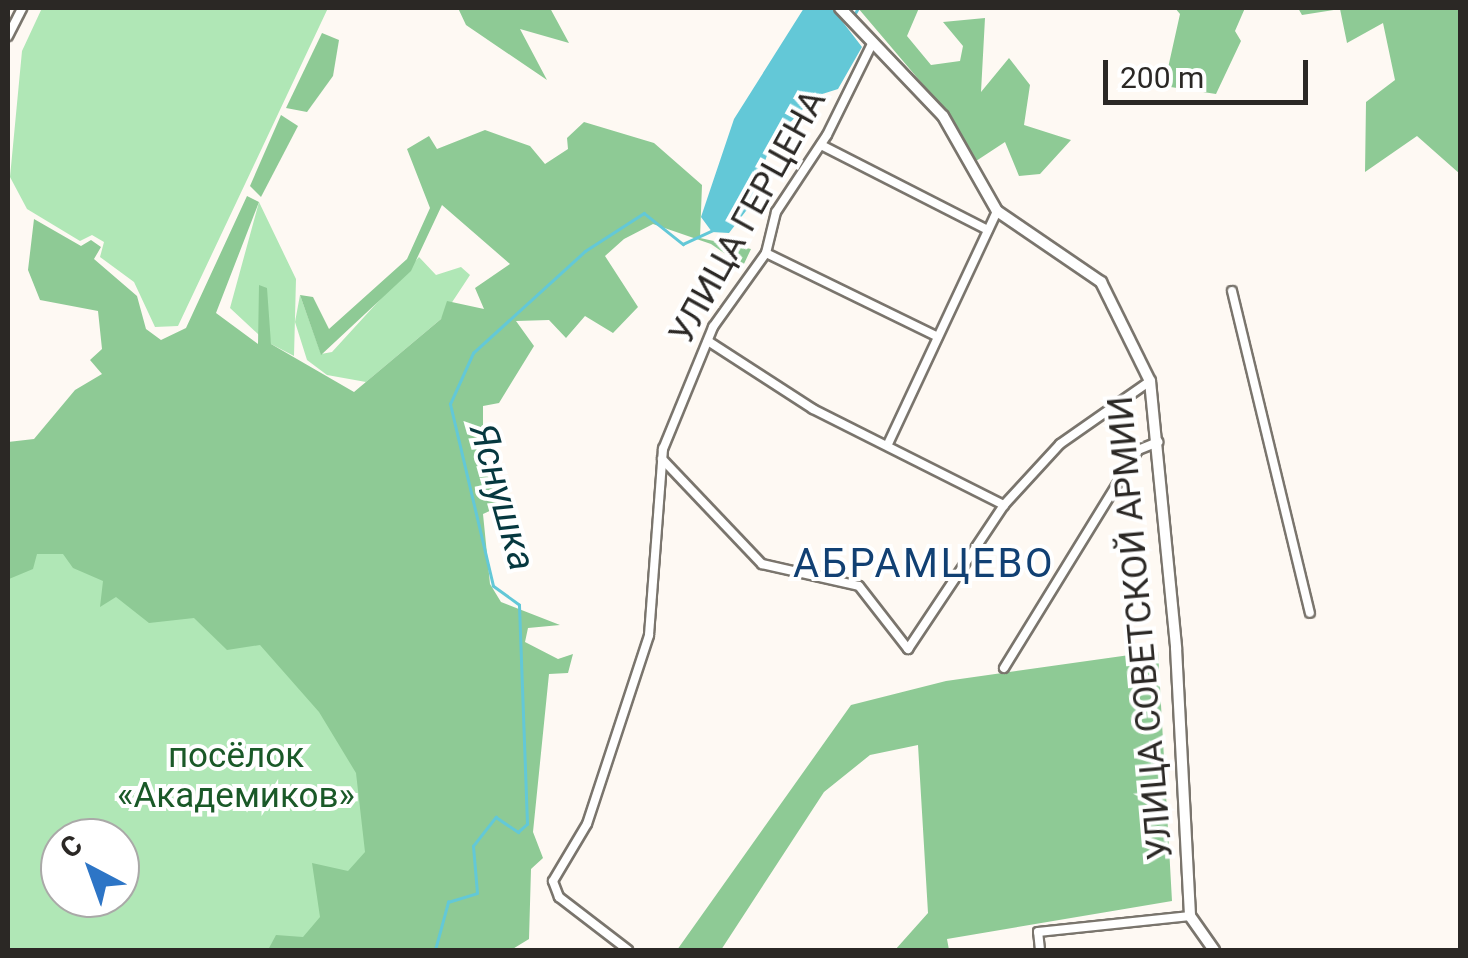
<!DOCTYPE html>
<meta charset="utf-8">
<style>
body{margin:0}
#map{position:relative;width:1468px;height:958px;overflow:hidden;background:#fef9f3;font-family:Roboto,sans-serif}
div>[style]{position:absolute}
.green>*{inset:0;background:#b0e7b6}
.forest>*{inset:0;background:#8eca95}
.water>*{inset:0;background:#63c8d7}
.stream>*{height:2.5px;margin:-1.25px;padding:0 1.25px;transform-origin:1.25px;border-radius:1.25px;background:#63c8d7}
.roads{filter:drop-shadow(2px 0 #7a756d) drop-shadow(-2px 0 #7a756d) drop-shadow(0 2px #7a756d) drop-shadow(0 -2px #7a756d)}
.street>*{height:8px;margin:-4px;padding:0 4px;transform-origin:4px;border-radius:4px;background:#fff}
.secondary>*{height:10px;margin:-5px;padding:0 5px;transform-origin:5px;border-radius:5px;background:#fff}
span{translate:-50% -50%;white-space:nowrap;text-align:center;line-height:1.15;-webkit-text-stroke:8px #fff;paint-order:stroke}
.street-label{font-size:35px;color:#2b2825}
.park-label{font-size:35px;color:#1a5928}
.water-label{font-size:38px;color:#06383f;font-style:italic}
.quarter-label{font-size:40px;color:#114073;letter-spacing:2.5px}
.frame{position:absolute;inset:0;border:10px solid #2b2825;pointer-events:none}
.north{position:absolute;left:40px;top:818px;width:100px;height:100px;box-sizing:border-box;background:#fff;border:2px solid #aaa9a8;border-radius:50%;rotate:319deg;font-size:28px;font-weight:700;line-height:40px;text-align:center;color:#2b2825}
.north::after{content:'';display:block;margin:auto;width:35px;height:45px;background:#2d75c6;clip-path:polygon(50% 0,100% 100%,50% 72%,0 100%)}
.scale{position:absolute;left:1103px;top:60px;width:205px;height:45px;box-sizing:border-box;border:5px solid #2b2825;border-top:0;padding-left:12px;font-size:30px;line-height:35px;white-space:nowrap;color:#2b2825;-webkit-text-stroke:8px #fff;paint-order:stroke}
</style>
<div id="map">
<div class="green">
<div style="clip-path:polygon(42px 8px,328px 8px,178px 326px,155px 327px,134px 282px,100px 257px,104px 242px,92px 235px,80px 241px,27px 209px,10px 177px,22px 51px)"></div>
<div style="clip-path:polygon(259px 202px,296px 279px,294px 356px,271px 344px,259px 286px,259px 335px,230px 308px)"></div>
<div style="clip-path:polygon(419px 257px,436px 275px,461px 267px,470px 275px,441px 319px,366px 382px,327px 375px,307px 360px,295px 322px,300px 295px,321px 354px,332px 352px)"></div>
<div style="clip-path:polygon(evenodd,8px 524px,361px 692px,374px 859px,322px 950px,8px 950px,8px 524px,60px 838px,120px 838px,120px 898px,60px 898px,60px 838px)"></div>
</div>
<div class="forest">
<div style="clip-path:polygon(458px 8px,550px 8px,569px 43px,520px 29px,547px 80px,466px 25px)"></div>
<div style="clip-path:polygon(858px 8px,919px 8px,907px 36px,931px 65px,960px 61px,963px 46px,943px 22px,985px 18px,981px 92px,1009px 58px,1030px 85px,1024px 125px,1071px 140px,1040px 174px,1019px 176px,1005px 142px,973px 163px,948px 114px)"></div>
<div style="clip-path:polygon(1175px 8px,1245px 8px,1235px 31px,1241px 41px,1216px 94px,1164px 86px,1180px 14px)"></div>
<div style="clip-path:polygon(1298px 8px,1460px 8px,1460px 174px,1417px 136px,1365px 172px,1366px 102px,1395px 80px,1383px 23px,1347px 43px,1340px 9px,1302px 15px)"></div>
<div style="clip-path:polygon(322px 33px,339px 40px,333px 76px,307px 112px,286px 108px)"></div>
<div style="clip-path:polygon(281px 115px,298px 126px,261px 197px,250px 186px)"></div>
<div style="clip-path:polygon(584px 122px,654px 143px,702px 185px,700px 238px,751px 249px,743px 266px,711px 244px,653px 224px,624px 239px,605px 256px,638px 307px,613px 333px,585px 316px,566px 338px,549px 320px,516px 321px,534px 346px,499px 403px,483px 406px,483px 475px,501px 481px,505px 504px,483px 514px,490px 584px,501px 602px,560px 625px,528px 628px,525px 642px,558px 659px,573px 654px,568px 673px,549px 674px,533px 832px,543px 858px,531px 869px,529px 939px,511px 950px,268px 950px,276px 935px,303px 937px,320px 917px,312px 863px,348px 871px,365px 852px,356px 773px,319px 712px,260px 645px,227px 650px,194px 618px,149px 623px,116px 597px,100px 607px,103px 581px,73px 568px,63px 554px,37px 554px,33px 569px,9px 579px,8px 442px,34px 439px,75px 390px,102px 374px,90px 360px,102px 349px,98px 311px,40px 300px,28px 270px,34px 219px,81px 246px,91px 240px,101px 247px,94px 259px,137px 296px,146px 329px,161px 340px,186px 328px,247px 196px,259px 202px,216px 313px,258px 344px,259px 285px,267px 288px,271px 344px,354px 392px,441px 319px,447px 301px,484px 309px,475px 288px,510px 264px,442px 205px,411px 271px,321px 355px,300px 295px,313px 297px,329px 329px,407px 259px,430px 208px,407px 149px,429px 136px,437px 149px,485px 130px,530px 146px,545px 164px,568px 149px,567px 138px)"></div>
<div style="clip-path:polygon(1158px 651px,1172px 901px,947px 939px,949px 950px,895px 950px,928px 913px,918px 745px,870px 755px,824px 792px,721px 950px,677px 950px,851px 705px,946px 681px)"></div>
</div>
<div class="water">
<div style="clip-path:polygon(804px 8px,832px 8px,862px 47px,838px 89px,816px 96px,772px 141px,749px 207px,729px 233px,712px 232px,701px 217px,734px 119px)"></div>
</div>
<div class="stream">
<div style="left:854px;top:15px;width:8px;rotate:-60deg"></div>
<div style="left:435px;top:950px;width:50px;rotate:-74.8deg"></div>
<div style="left:448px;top:902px;width:30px;rotate:-17deg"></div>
<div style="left:477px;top:893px;width:47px;rotate:-94.9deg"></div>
<div style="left:473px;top:846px;width:37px;rotate:-52deg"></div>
<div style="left:496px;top:817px;width:27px;rotate:34deg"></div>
<div style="left:518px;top:832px;width:12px;rotate:-42deg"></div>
<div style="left:527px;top:824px;width:219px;rotate:-92.1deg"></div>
<div style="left:519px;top:605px;width:32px;rotate:-144deg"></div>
<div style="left:493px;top:586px;width:187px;rotate:-103.3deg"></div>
<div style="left:450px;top:404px;width:56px;rotate:-65.7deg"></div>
<div style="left:473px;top:353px;width:151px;rotate:-42.3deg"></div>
<div style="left:585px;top:251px;width:70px;rotate:-32.8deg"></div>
<div style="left:644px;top:213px;width:50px;rotate:38.5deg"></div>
<div style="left:683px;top:244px;width:33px;rotate:-25deg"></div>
</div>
<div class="roads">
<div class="street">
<div style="left:8px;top:36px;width:31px;rotate:-63deg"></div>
<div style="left:821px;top:145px;width:187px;rotate:27deg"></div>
<div style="left:766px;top:253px;width:191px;rotate:26deg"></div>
<div style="left:1232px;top:291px;width:331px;rotate:76.4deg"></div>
<div style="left:708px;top:341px;width:125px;rotate:32.9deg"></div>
<div style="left:813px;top:409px;width:214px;rotate:26.7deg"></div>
<div style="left:888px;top:444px;width:257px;rotate:-64.9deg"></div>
<div style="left:662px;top:459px;width:145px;rotate:46.4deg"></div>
<div style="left:762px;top:564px;width:99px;rotate:12.8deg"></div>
<div style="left:859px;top:586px;width:80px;rotate:52.1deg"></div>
<div style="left:908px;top:649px;width:173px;rotate:-56.3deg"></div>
<div style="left:1004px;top:505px;width:83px;rotate:-47.4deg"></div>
<div style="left:1060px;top:444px;width:110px;rotate:-35deg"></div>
<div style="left:1004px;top:668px;width:256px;rotate:-58.4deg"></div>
<div style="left:1138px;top:450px;width:22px;rotate:-22deg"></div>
<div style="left:628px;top:950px;width:87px;rotate:-142.5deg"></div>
<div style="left:559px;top:897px;width:17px;rotate:-111deg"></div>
<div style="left:553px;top:881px;width:66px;rotate:-59.2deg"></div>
<div style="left:587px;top:824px;width:199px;rotate:-71.8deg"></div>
<div style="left:649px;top:635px;width:187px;rotate:-85.7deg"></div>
<div style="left:663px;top:449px;width:132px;rotate:-67.7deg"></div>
<div style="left:713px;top:327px;width:91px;rotate:-54.4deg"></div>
<div style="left:766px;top:253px;width:42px;rotate:-76.3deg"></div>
<div style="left:776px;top:212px;width:92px;rotate:-56.5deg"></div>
<div style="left:827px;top:135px;width:102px;rotate:-63.7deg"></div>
<div style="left:1040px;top:950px;width:18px;rotate:-96deg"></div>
<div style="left:1038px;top:932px;width:153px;rotate:-6deg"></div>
</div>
<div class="secondary">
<div style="left:840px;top:8px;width:149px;rotate:46.4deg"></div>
<div style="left:943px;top:116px;width:109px;rotate:60.4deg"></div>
<div style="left:997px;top:211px;width:126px;rotate:34.3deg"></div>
<div style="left:1101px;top:282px;width:110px;rotate:63.7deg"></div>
<div style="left:1150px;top:381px;width:268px;rotate:84.4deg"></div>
<div style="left:1176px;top:648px;width:268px;rotate:87deg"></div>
<div style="left:1190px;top:916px;width:42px;rotate:54.8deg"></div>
</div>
</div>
<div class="street-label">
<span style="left:748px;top:217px;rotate:-61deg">УЛИЦА ГЕРЦЕНА</span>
<span style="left:1141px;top:628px;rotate:-95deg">УЛИЦА СОВЕТСКОЙ АРМИИ</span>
</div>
<div class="park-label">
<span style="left:236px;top:776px">посёлок<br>«Академиков»</span>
</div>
<div class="water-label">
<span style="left:502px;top:497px;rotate:74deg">Яснушка</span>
</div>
<div class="quarter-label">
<span style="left:924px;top:564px">АБРАМЦЕВО</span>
</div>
<div class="frame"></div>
<div class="north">С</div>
<div class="scale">200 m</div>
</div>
